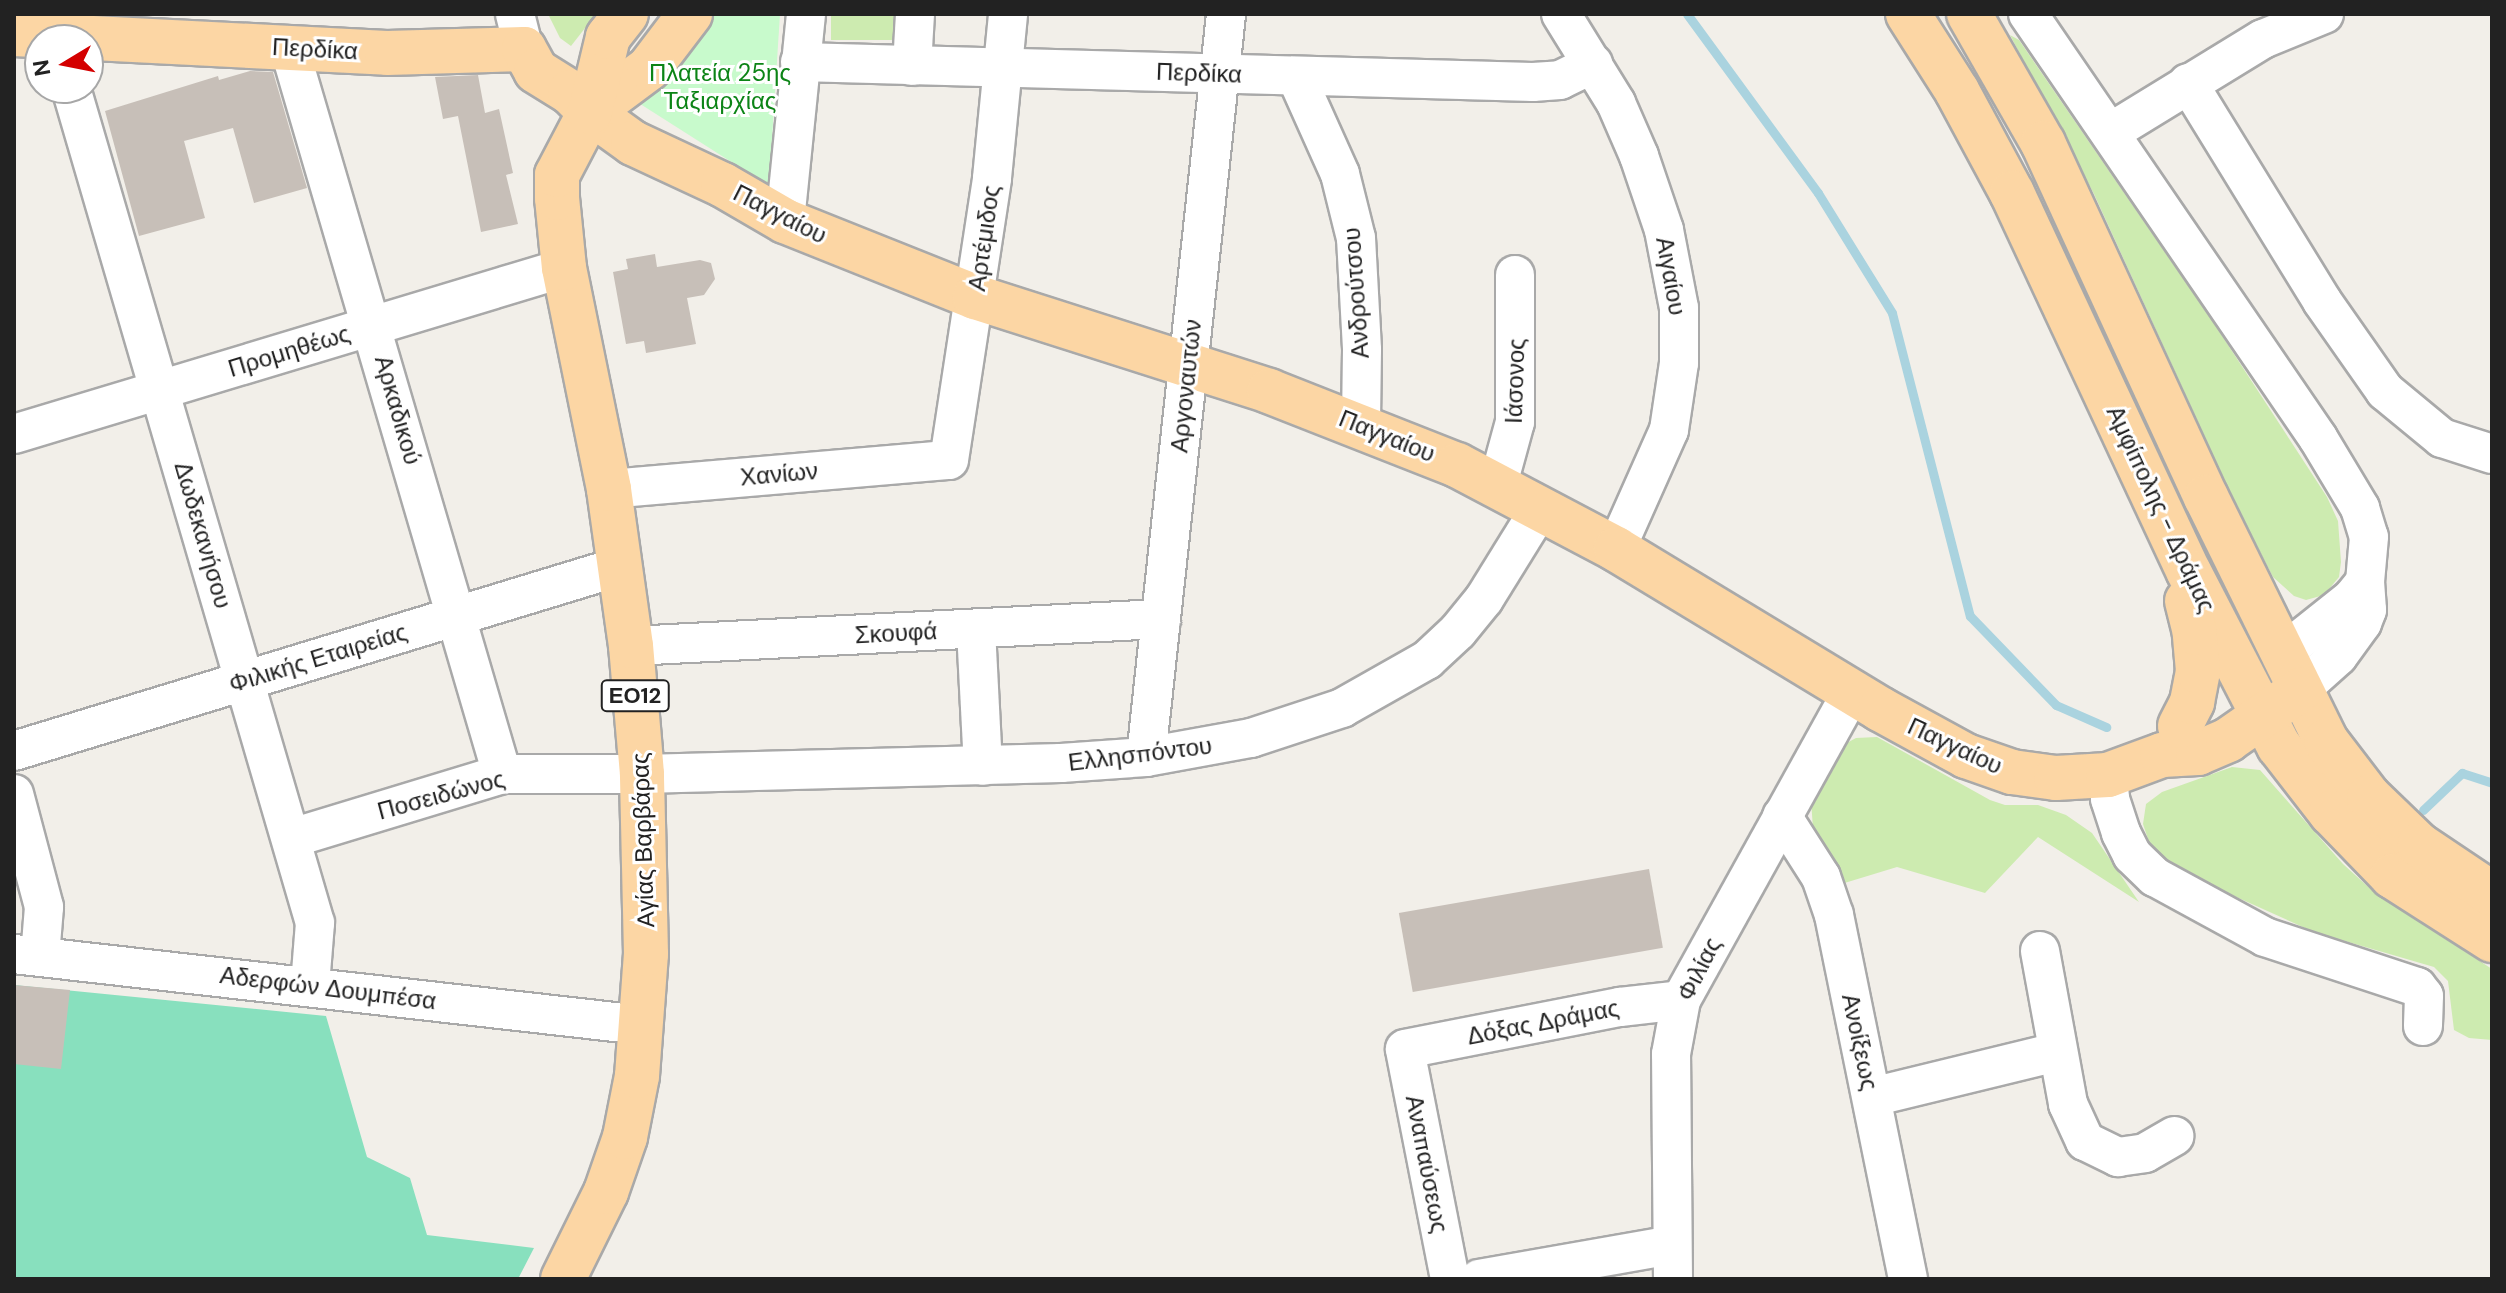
<!DOCTYPE html>
<meta charset="utf-8">
<style>
body{margin:0}
#map{position:relative;width:2506px;height:1293px;overflow:hidden;background:#f2efe9;font-family:"DM Sans",sans-serif}
div>[style]{position:absolute}
.grass>*{inset:0;background:#cdebb0;transform-origin:0 0}
.park>*{inset:0;background:#c8facc}
.pitch>*{inset:0;background:#88e0be}
.stream>*{height:9px;margin:-4.5px;padding:0 4.5px;transform-origin:4.5px;border-radius:4.5px;background:#aad3df}
.building>*{inset:0;background:#c7bfb8;transform-origin:0 0}
.roads{filter:drop-shadow(2px 0 #a9a9a9) drop-shadow(-2px 0 #a9a9a9) drop-shadow(0 2px #a9a9a9) drop-shadow(0 -2px #a9a9a9)}
.minor>*{height:38px;margin:-19px;padding:0 19px;transform-origin:19px;border-radius:19px;background:#fff}
.major>*{height:44px;margin:-22px;padding:0 22px;transform-origin:22px;border-radius:22px;background:#fcd6a4}
span{translate:-50% -50%;white-space:nowrap;text-align:center;line-height:1.15;-webkit-text-stroke:6px #fff;paint-order:stroke}
.shield-label span{padding:2px 6px;background:#fff;border:2px solid;border-radius:6px;-webkit-text-stroke-width:0}
.shield-label{font-size:22px;color:#222;font-weight:700}
.street-label{font-size:24px;color:#222}
.park-label{font-size:24px;color:#0c8416}
.frame{position:absolute;inset:0;border:16px solid #222;pointer-events:none}
.north{position:absolute;left:24px;top:24px;width:80px;height:80px;box-sizing:border-box;background:#fff;border:2px solid #a7a7a7;border-radius:50%;rotate:260deg;font-size:22px;font-weight:700;line-height:32px;text-align:center;color:#222}
.north::after{content:'';display:block;margin:auto;width:28px;height:36px;background:#d40000;clip-path:polygon(50% 0,100% 100%,50% 72%,0 100%)}
</style>
<div id="map">
<div class="grass">
<div style="clip-path:polygon(548px 14px,596px 14px,571px 46px,560px 38px)"></div>
<div style="left:831px;top:14px;width:71px;height:26px"></div>
<div style="clip-path:polygon(2010px 35px,2019px 40px,2215px 325px,2327px 497px,2338px 521px,2341px 562px,2339px 577px,2324px 595px,2306px 600px,2294px 596px,2273px 577px,2233px 499px,2094px 194px)"></div>
<div style="clip-path:polygon(1877px 737px,1990px 800px,2005px 805px,2038px 805px,2066px 815px,2092px 833px,2139px 902px,2038px 837px,1985px 893px,1897px 867px,1838px 885px,1813px 829px,1811px 800px,1841px 746px,1856px 738px)"></div>
<div style="clip-path:polygon(2232px 767px,2260px 770px,2343px 864px,2376px 894px,2492px 969px,2492px 1040px,2469px 1038px,2454px 1030px,2448px 981px,2434px 967px,2314px 932px,2214px 887px,2158px 854px,2150px 845px,2143px 824px,2146px 804px,2162px 792px)"></div>
</div>
<div class="park">
<div style="clip-path:polygon(712px 14px,780px 14px,769px 186px,634px 100px)"></div>
</div>
<div class="pitch">
<div style="clip-path:polygon(14px 985px,326px 1016px,367px 1157px,410px 1178px,427px 1235px,534px 1248px,518px 1279px,14px 1279px)"></div>
</div>
<div class="stream">
<div style="left:1687px;top:14px;width:222px;rotate:53.8deg"></div>
<div style="left:1818px;top:193px;width:141px;rotate:58.3deg"></div>
<div style="left:1892px;top:313px;width:313px;rotate:75.6deg"></div>
<div style="left:1970px;top:616px;width:124px;rotate:46deg"></div>
<div style="left:2056px;top:705px;width:55px;rotate:23.7deg"></div>
<div style="left:2423px;top:810px;width:54px;rotate:-43.5deg"></div>
<div style="left:2462px;top:773px;width:32px;rotate:18deg"></div>
</div>
<div class="building">
<div style="clip-path:polygon(250px 71px,273px 72px,307px 188px,254px 203px,233px 128px,184px 141px,205px 218px,139px 236px,105px 111px,218px 76px,219px 80px)"></div>
<div style="clip-path:polygon(478px 75px,485px 113px,499px 109px,513px 173px,506px 175px,518px 224px,481px 232px,458px 116px,443px 119px,435px 77px)"></div>
<div style="clip-path:polygon(655px 254px,657px 267px,700px 260px,711px 263px,715px 279px,704px 295px,687px 298px,696px 344px,646px 353px,644px 341px,626px 344px,613px 272px,628px 269px,626px 259px)"></div>
<div style="left:1649px;top:869px;width:80px;height:254px;rotate:80deg"></div>
<div style="clip-path:polygon(14px 985px,70px 990px,61px 1069px,14px 1064px)"></div>
</div>
<div class="roads">
<div class="minor">
<div style="left:515px;top:14px;width:36px;rotate:76deg"></div>
<div style="left:1561px;top:14px;width:105px;rotate:58.3deg"></div>
<div style="left:1616px;top:103px;width:58px;rotate:66.5deg"></div>
<div style="left:1639px;top:156px;width:78px;rotate:71.3deg"></div>
<div style="left:1664px;top:230px;width:79px;rotate:79.1deg"></div>
<div style="left:1679px;top:308px;width:55px;rotate:90deg"></div>
<div style="left:1679px;top:363px;width:68px;rotate:98.5deg"></div>
<div style="left:1669px;top:430px;width:130px;rotate:114deg"></div>
<div style="left:2028px;top:14px;width:514px;rotate:55.63deg"></div>
<div style="left:2318px;top:438px;width:82px;rotate:59deg"></div>
<div style="left:2360px;top:508px;width:30px;rotate:73deg"></div>
<div style="left:2369px;top:537px;width:45px;rotate:95.1deg"></div>
<div style="left:2365px;top:582px;width:21px;rotate:129deg"></div>
<div style="left:2352px;top:598px;width:88px;rotate:141.4deg"></div>
<div style="left:289px;top:47px;width:758px;rotate:73.67deg"></div>
<div style="left:800px;top:62px;width:733px;rotate:1.56deg"></div>
<div style="left:1533px;top:82px;width:27px;rotate:-4deg"></div>
<div style="left:1560px;top:80px;width:37px;rotate:-26deg"></div>
<div style="left:912px;top:66px;width:52px;rotate:-86.7deg"></div>
<div style="left:1296px;top:76px;width:107px;rotate:65.8deg"></div>
<div style="left:1340px;top:174px;width:66px;rotate:76deg"></div>
<div style="left:1356px;top:238px;width:112px;rotate:86.9deg"></div>
<div style="left:1362px;top:350px;width:75px;rotate:90.8deg"></div>
<div style="left:2188px;top:83px;width:256px;rotate:58.4deg"></div>
<div style="left:2322px;top:301px;width:110px;rotate:55deg"></div>
<div style="left:2385px;top:391px;width:74px;rotate:39.5deg"></div>
<div style="left:2442px;top:438px;width:52px;rotate:17.7deg"></div>
<div style="left:71px;top:88px;width:870px;rotate:73.71deg"></div>
<div style="left:315px;top:923px;width:62px;rotate:94.6deg"></div>
<div style="left:2111px;top:132px;width:178px;rotate:-31.5deg"></div>
<div style="left:2263px;top:39px;width:66px;rotate:-22.3deg"></div>
<div style="left:785px;top:221px;width:208px;rotate:-84.2deg"></div>
<div style="left:14px;top:434px;width:575px;rotate:-16.79deg"></div>
<div style="left:1498px;top:484px;width:64px;rotate:-74.7deg"></div>
<div style="left:1515px;top:422px;width:147px;rotate:-90deg"></div>
<div style="left:609px;top:489px;width:341px;rotate:-4.9deg"></div>
<div style="left:949px;top:460px;width:285px;rotate:-81.3deg"></div>
<div style="left:992px;top:178px;width:165px;rotate:-84.4deg"></div>
<div style="left:976px;top:629px;width:137px;rotate:87.1deg"></div>
<div style="left:631px;top:646px;width:531px;rotate:-2.92deg"></div>
<div style="left:2300px;top:690px;width:51px;rotate:-41.8deg"></div>
<div style="left:2338px;top:656px;width:41px;rotate:-54deg"></div>
<div style="left:2362px;top:623px;width:14px;rotate:-69deg"></div>
<div style="left:2367px;top:610px;width:28px;rotate:-94deg"></div>
<div style="left:14px;top:751px;width:635px;rotate:-16.95deg"></div>
<div style="left:1146px;top:757px;width:747px;rotate:-83.85deg"></div>
<div style="left:2108px;top:775px;width:24px;rotate:85deg"></div>
<div style="left:2110px;top:799px;width:36px;rotate:72deg"></div>
<div style="left:2121px;top:833px;width:25px;rotate:63deg"></div>
<div style="left:2132px;top:855px;width:32px;rotate:44deg"></div>
<div style="left:2155px;top:877px;width:125px;rotate:28.6deg"></div>
<div style="left:2265px;top:937px;width:160px;rotate:18.2deg"></div>
<div style="left:2417px;top:987px;width:11px;rotate:52deg"></div>
<div style="left:2424px;top:996px;width:30px;rotate:92deg"></div>
<div style="left:14px;top:794px;width:117px;rotate:75.1deg"></div>
<div style="left:44px;top:907px;width:50px;rotate:94.6deg"></div>
<div style="left:1782px;top:816px;width:72px;rotate:57.4deg"></div>
<div style="left:1821px;top:877px;width:40px;rotate:71.1deg"></div>
<div style="left:1834px;top:915px;width:371px;rotate:78.5deg"></div>
<div style="left:292px;top:838px;width:220px;rotate:-16.9deg"></div>
<div style="left:502px;top:774px;width:140px"></div>
<div style="left:642px;top:774px;width:419px;rotate:-1.5deg"></div>
<div style="left:1061px;top:763px;width:85px;rotate:-4deg"></div>
<div style="left:1146px;top:757px;width:107px;rotate:-10.3deg"></div>
<div style="left:1251px;top:738px;width:96px;rotate:-18.2deg"></div>
<div style="left:1342px;top:708px;width:98px;rotate:-29.5deg"></div>
<div style="left:1427px;top:660px;width:42px;rotate:-43.1deg"></div>
<div style="left:1458px;top:631px;width:41px;rotate:-50.9deg"></div>
<div style="left:1484px;top:599px;width:108px;rotate:-58.2deg"></div>
<div style="left:2040px;top:951px;width:156px;rotate:79.6deg"></div>
<div style="left:2068px;top:1104px;width:41px;rotate:65.3deg"></div>
<div style="left:2085px;top:1141px;width:37px;rotate:26deg"></div>
<div style="left:2118px;top:1157px;width:27px;rotate:-8deg"></div>
<div style="left:2145px;top:1153px;width:34px;rotate:-30deg"></div>
<div style="left:14px;top:954px;width:631px;rotate:6.46deg"></div>
<div style="left:1872px;top:1097px;width:190px;rotate:-13.7deg"></div>
<div style="left:1450px;top:1279px;width:234px;rotate:-101.1deg"></div>
<div style="left:1405px;top:1049px;width:219px;rotate:-11.1deg"></div>
<div style="left:1620px;top:1007px;width:61px;rotate:-6.5deg"></div>
<div style="left:1479px;top:1279px;width:195px;rotate:-10deg"></div>
<div style="left:1673px;top:1279px;width:225px;rotate:-90.5deg"></div>
<div style="left:1671px;top:1054px;width:55px;rotate:-79.5deg"></div>
<div style="left:1681px;top:1000px;width:353px;rotate:-61deg"></div>
</div>
<div class="major">
<div style="left:1908px;top:14px;width:91px;rotate:57.5deg"></div>
<div style="left:1957px;top:91px;width:116px;rotate:61.7deg"></div>
<div style="left:2012px;top:193px;width:418px;rotate:65deg"></div>
<div style="left:2189px;top:572px;width:196px;rotate:62.7deg"></div>
<div style="left:2279px;top:746px;width:85px;rotate:52.2deg"></div>
<div style="left:2331px;top:813px;width:88px;rotate:45.9deg"></div>
<div style="left:2392px;top:876px;width:119px;rotate:32.6deg"></div>
<div style="left:1969px;top:14px;width:149px;rotate:60.2deg"></div>
<div style="left:2043px;top:143px;width:390px;rotate:65.3deg"></div>
<div style="left:2206px;top:497px;width:272px;rotate:63.8deg"></div>
<div style="left:2326px;top:741px;width:71px;rotate:52.5deg"></div>
<div style="left:2369px;top:797px;width:69px;rotate:43.8deg"></div>
<div style="left:2419px;top:845px;width:88px;rotate:33.9deg"></div>
<div style="left:14px;top:34px;width:373px;rotate:2.9deg"></div>
<div style="left:387px;top:53px;width:137px;rotate:-1.7deg"></div>
<div style="left:524px;top:49px;width:25px;rotate:61deg"></div>
<div style="left:536px;top:71px;width:40px;rotate:32deg"></div>
<div style="left:570px;top:92px;width:28px;rotate:45deg"></div>
<div style="left:590px;top:112px;width:53px;rotate:35.8deg"></div>
<div style="left:633px;top:143px;width:99px;rotate:25deg"></div>
<div style="left:723px;top:185px;width:72px;rotate:30.1deg"></div>
<div style="left:785px;top:221px;width:205px;rotate:21.8deg"></div>
<div style="left:975px;top:297px;width:309px;rotate:17.7deg"></div>
<div style="left:1269px;top:391px;width:202px;rotate:21.5deg"></div>
<div style="left:1457px;top:465px;width:180px;rotate:27.8deg"></div>
<div style="left:1616px;top:549px;width:309px;rotate:31.2deg"></div>
<div style="left:1880px;top:709px;width:98px;rotate:28.7deg"></div>
<div style="left:1966px;top:756px;width:49px;rotate:19.2deg"></div>
<div style="left:2012px;top:772px;width:44px;rotate:7.8deg"></div>
<div style="left:2056px;top:778px;width:52px;rotate:-3.3deg"></div>
<div style="left:2108px;top:775px;width:58px;rotate:-20.3deg"></div>
<div style="left:2162px;top:755px;width:36px;rotate:-3deg"></div>
<div style="left:2198px;top:753px;width:33px;rotate:-23deg"></div>
<div style="left:2228px;top:740px;width:88px;rotate:-34.8deg"></div>
<div style="left:590px;top:112px;width:74px;rotate:-36.7deg"></div>
<div style="left:649px;top:68px;width:68px;rotate:-52.8deg"></div>
<div style="left:2180px;top:726px;width:27px;rotate:-63deg"></div>
<div style="left:2192px;top:702px;width:32px;rotate:-79deg"></div>
<div style="left:2198px;top:671px;width:38px;rotate:-95deg"></div>
<div style="left:2195px;top:633px;width:33px;rotate:-104deg"></div>
<div style="left:563px;top:1279px;width:97px;rotate:-63.7deg"></div>
<div style="left:606px;top:1192px;width:58px;rotate:-70.9deg"></div>
<div style="left:625px;top:1137px;width:62px;rotate:-78.9deg"></div>
<div style="left:637px;top:1076px;width:122px;rotate:-85.8deg"></div>
<div style="left:646px;top:954px;width:180px;rotate:-91.3deg"></div>
<div style="left:642px;top:774px;width:128px;rotate:-94.9deg"></div>
<div style="left:631px;top:646px;width:159px;rotate:-98deg"></div>
<div style="left:609px;top:489px;width:226px;rotate:-101.5deg"></div>
<div style="left:564px;top:268px;width:70px;rotate:-95.7deg"></div>
<div style="left:557px;top:198px;width:23px;rotate:-90deg"></div>
<div style="left:557px;top:175px;width:71px;rotate:-62.4deg"></div>
<div style="left:590px;top:112px;width:77px;rotate:-76.5deg"></div>
<div style="left:608px;top:37px;width:29px;rotate:-52deg"></div>
</div>
</div>
<div class="shield-label">
<span style="left:635px;top:696px">ΕΟ12</span>
</div>
<div class="street-label">
<span style="left:315px;top:49px;rotate:3deg">Περδίκα</span>
<span style="left:1199px;top:73px;rotate:2deg">Περδίκα</span>
<span style="left:780px;top:214px;rotate:27deg">Παγγαίου</span>
<span style="left:984px;top:238px;rotate:-82deg">Αρτέμιδος</span>
<span style="left:1671px;top:276px;rotate:80deg">Αιγαίου</span>
<span style="left:1356px;top:293px;rotate:-94deg">Ανδρούτσου</span>
<span style="left:289px;top:351px;rotate:-17deg">Προμηθέως</span>
<span style="left:1515px;top:381px;rotate:-88deg">Ιάσονος</span>
<span style="left:1186px;top:386px;rotate:-84deg">Αργοναυτών</span>
<span style="left:398px;top:410px;rotate:74deg">Αρκαδικού</span>
<span style="left:1387px;top:436px;rotate:22deg">Παγγαίου</span>
<span style="left:779px;top:474px;rotate:-5deg">Χανίων</span>
<span style="left:2161px;top:509px;rotate:65deg">Αμφίπολης - Δράμας</span>
<span style="left:203px;top:535px;rotate:74deg">Δωδεκανήσου</span>
<span style="left:896px;top:633px;rotate:-3deg">Σκουφά</span>
<span style="left:318px;top:658px;rotate:-17deg">Φιλικής Εταιρείας</span>
<span style="left:1955px;top:746px;rotate:25deg">Παγγαίου</span>
<span style="left:1140px;top:754px;rotate:-7deg">Ελλησπόντου</span>
<span style="left:441px;top:795px;rotate:-15deg">Ποσειδώνος</span>
<span style="left:643px;top:840px;rotate:-92deg">Αγίας Βαρβάρας</span>
<span style="left:1699px;top:969px;rotate:-63deg">Φιλίας</span>
<span style="left:328px;top:988px;rotate:7deg">Αδερφών Δουμπέσα</span>
<span style="left:1543px;top:1022px;rotate:-11deg">Δόξας Δράμας</span>
<span style="left:1860px;top:1042px;rotate:78deg">Ανοίξεως</span>
<span style="left:1427px;top:1164px;rotate:79deg">Αναπαύσεως</span>
</div>
<div class="park-label">
<span style="left:720px;top:87px">Πλατεία 25ης<br>Ταξιαρχίας</span>
</div>
<div class="frame"></div>
<div class="north">N</div>
</div>
